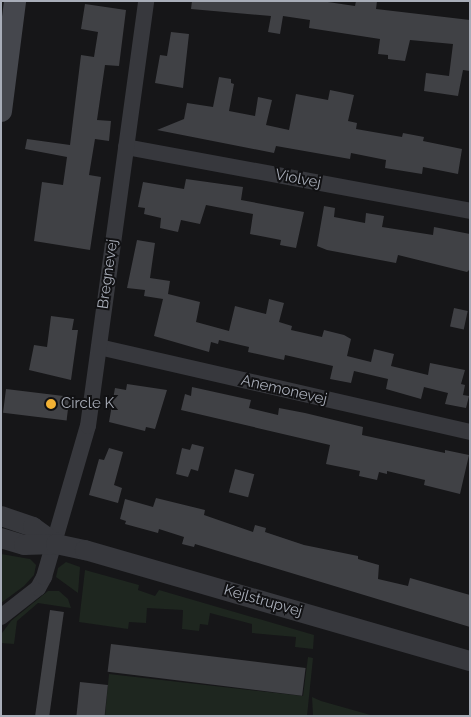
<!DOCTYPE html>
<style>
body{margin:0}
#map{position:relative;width:471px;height:717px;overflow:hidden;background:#161618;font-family:Raleway,sans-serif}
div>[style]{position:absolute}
.green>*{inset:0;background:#1e261f}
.building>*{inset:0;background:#404145;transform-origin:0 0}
.minor>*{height:16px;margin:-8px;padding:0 8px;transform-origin:8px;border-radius:8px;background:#37383d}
.tertiary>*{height:20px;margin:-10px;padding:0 10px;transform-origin:10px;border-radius:10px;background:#37383d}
.secondary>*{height:22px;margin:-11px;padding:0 11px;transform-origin:11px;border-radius:11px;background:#45474d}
.dots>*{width:14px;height:14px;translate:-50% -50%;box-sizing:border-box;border:2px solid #111113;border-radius:50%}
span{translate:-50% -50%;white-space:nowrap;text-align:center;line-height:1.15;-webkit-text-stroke:4px #111113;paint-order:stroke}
.street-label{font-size:15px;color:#a8adb8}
.poi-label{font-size:15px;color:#a8adb8}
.left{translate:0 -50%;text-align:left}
.frame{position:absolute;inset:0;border:2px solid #a8adb8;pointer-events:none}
</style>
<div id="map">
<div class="green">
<div style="clip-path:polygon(1px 554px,30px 559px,36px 565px,34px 575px,24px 586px,1px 603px)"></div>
<div style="clip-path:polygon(66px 562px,80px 567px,78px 593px,56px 577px,58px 568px)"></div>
<div style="clip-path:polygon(85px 570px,139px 585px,138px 590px,155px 596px,159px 590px,314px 635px,313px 649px,295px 647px,296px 637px,252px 633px,252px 624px,210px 613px,208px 625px,200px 624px,199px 631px,182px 629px,183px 610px,147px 608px,146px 623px,129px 622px,128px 629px,79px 622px)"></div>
<div style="clip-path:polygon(48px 591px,59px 591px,68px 599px,71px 608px,38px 603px,17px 621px,14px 644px,1px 643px,2px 633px,11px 621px)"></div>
<div style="clip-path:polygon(308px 657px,313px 658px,307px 716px,105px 716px,109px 674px,303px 696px)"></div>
<div style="clip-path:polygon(312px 697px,321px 701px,374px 716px,313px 716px)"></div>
</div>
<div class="building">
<div style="clip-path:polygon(192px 1px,321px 1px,355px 6px,356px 1px,377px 1px,376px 9px,470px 20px,470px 71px,463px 70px,458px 96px,424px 91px,426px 73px,449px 76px,453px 44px,410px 40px,405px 61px,388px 59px,388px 55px,378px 54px,380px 39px,309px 28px,310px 20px,283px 16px,280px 34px,268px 32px,271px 16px,191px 9px)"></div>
<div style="clip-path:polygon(85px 4px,126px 10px,119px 66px,105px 65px,97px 120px,111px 121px,109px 141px,95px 139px,89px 175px,101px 177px,90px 250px,34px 241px,42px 182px,63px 185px,67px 157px,25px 149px,27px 139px,70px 145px,81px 55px,94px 57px,98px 32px,81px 29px)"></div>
<div style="clip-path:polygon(171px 32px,189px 34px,183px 88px,155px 83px,160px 55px,167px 56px)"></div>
<div style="clip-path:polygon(219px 77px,231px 79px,231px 83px,234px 84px,229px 111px,255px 116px,258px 97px,272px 100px,266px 125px,289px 130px,296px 94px,328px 100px,330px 90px,354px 95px,348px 121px,357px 123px,356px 129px,402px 137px,403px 133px,424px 137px,423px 141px,462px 149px,458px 174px,423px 167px,422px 174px,385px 168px,386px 160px,351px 153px,350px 159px,276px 146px,274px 153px,157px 130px,184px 119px,187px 103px,213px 107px)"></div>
<div style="clip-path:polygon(186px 179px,243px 187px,241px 200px,304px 212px,296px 248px,280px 245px,281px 240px,250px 234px,253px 214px,206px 205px,200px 224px,181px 220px,178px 232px,160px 228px,161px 218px,144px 214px,145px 208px,138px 207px,143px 182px,184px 189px)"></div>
<div style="clip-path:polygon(324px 206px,335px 208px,334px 217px,365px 223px,366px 213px,384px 216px,382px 227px,433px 235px,434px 227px,470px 234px,470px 269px,467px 272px,398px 255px,396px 263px,327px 250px,317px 246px)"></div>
<div style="clip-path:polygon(137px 240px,155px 243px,150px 278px,170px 281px,168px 294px,200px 302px,196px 322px,229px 331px,235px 306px,266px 314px,269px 299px,284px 303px,279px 322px,292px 326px,291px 330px,322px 337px,324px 330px,344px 335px,351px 339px,347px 356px,371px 362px,374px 349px,394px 354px,391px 366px,428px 375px,430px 363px,465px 370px,461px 384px,465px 385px,463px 395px,469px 396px,466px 408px,445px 404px,448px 393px,424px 387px,421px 399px,386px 389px,388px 379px,354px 371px,351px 383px,330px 379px,333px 366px,285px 355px,284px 360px,248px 352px,249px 347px,219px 340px,218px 344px,211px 342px,209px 352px,154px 336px,163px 299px,144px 296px,145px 290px,127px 288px)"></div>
<div style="left:454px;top:308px;width:14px;height:19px;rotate:12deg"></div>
<div style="clip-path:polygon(51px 316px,74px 319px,72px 330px,78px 330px,71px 380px,29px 370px,34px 345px,47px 347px)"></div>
<div style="clip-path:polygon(127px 384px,167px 390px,155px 429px,146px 427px,145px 431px,109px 422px,115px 388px,126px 390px)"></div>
<div style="clip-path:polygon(192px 387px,251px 400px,249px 408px,278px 415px,279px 408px,305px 413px,363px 427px,362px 435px,445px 453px,445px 450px,469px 455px,460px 494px,424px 485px,425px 480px,387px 471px,387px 474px,379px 472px,377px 480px,359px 476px,360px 471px,326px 464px,330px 445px,181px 410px,185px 394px,191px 396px)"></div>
<div style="left:6px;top:389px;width:64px;height:24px;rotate:7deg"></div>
<div style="clip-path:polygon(192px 444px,204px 447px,198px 471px,191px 469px,188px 477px,176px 474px,182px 448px,190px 450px)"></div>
<div style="clip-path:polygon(109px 448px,123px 452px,114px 485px,122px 488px,118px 503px,89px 495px,99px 459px,104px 460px)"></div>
<div style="left:235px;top:469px;width:20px;height:24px;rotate:15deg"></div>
<div style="clip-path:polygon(156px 498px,205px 510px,204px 515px,253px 532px,255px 525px,266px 528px,265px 532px,304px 545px,358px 556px,358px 559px,379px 565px,378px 579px,408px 586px,410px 578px,470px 595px,470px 627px,195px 544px,194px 547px,182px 544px,184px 537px,159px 529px,158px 533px,125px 524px,126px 521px,120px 519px,125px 499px,153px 507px)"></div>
<div style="left:50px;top:610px;width:14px;height:107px;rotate:8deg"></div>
<div style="left:111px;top:644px;width:196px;height:28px;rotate:7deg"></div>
<div style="left:80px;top:682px;width:28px;height:34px;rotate:6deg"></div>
</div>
<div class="minor">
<div style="left:126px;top:147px;width:350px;rotate:10.5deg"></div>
<div style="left:99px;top:347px;width:381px;rotate:12.9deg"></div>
<div style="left:1px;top:617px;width:47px;rotate:-38.1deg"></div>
<div style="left:38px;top:588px;width:13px;rotate:-61deg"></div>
<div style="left:44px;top:577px;width:157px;rotate:-73.8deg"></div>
<div style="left:88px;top:426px;width:429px;rotate:-82.2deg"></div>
</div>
<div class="tertiary">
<div style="left:1px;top:516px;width:34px;rotate:19deg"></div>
<div style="left:33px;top:527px;width:29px;rotate:36deg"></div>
<div style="left:1px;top:538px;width:24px;rotate:17deg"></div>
<div style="left:24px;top:545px;width:32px;rotate:-2deg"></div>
<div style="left:56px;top:544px;width:30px;rotate:12deg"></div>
<div style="left:85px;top:550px;width:401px;rotate:16.1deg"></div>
</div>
<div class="secondary">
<div style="left:1px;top:111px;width:111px;rotate:-82.7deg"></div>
</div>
<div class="dots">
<div style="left:51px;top:404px;background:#f2b134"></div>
</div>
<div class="street-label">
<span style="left:298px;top:179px;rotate:11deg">Violvej</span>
<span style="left:108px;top:274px;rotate:-82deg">Bregnevej</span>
<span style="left:284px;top:390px;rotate:13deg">Anemonevej</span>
<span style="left:263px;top:601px;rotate:16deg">Kejlstrupvej</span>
</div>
<div class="poi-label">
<span class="left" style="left:61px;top:404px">Circle K</span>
</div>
<div class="frame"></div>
</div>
